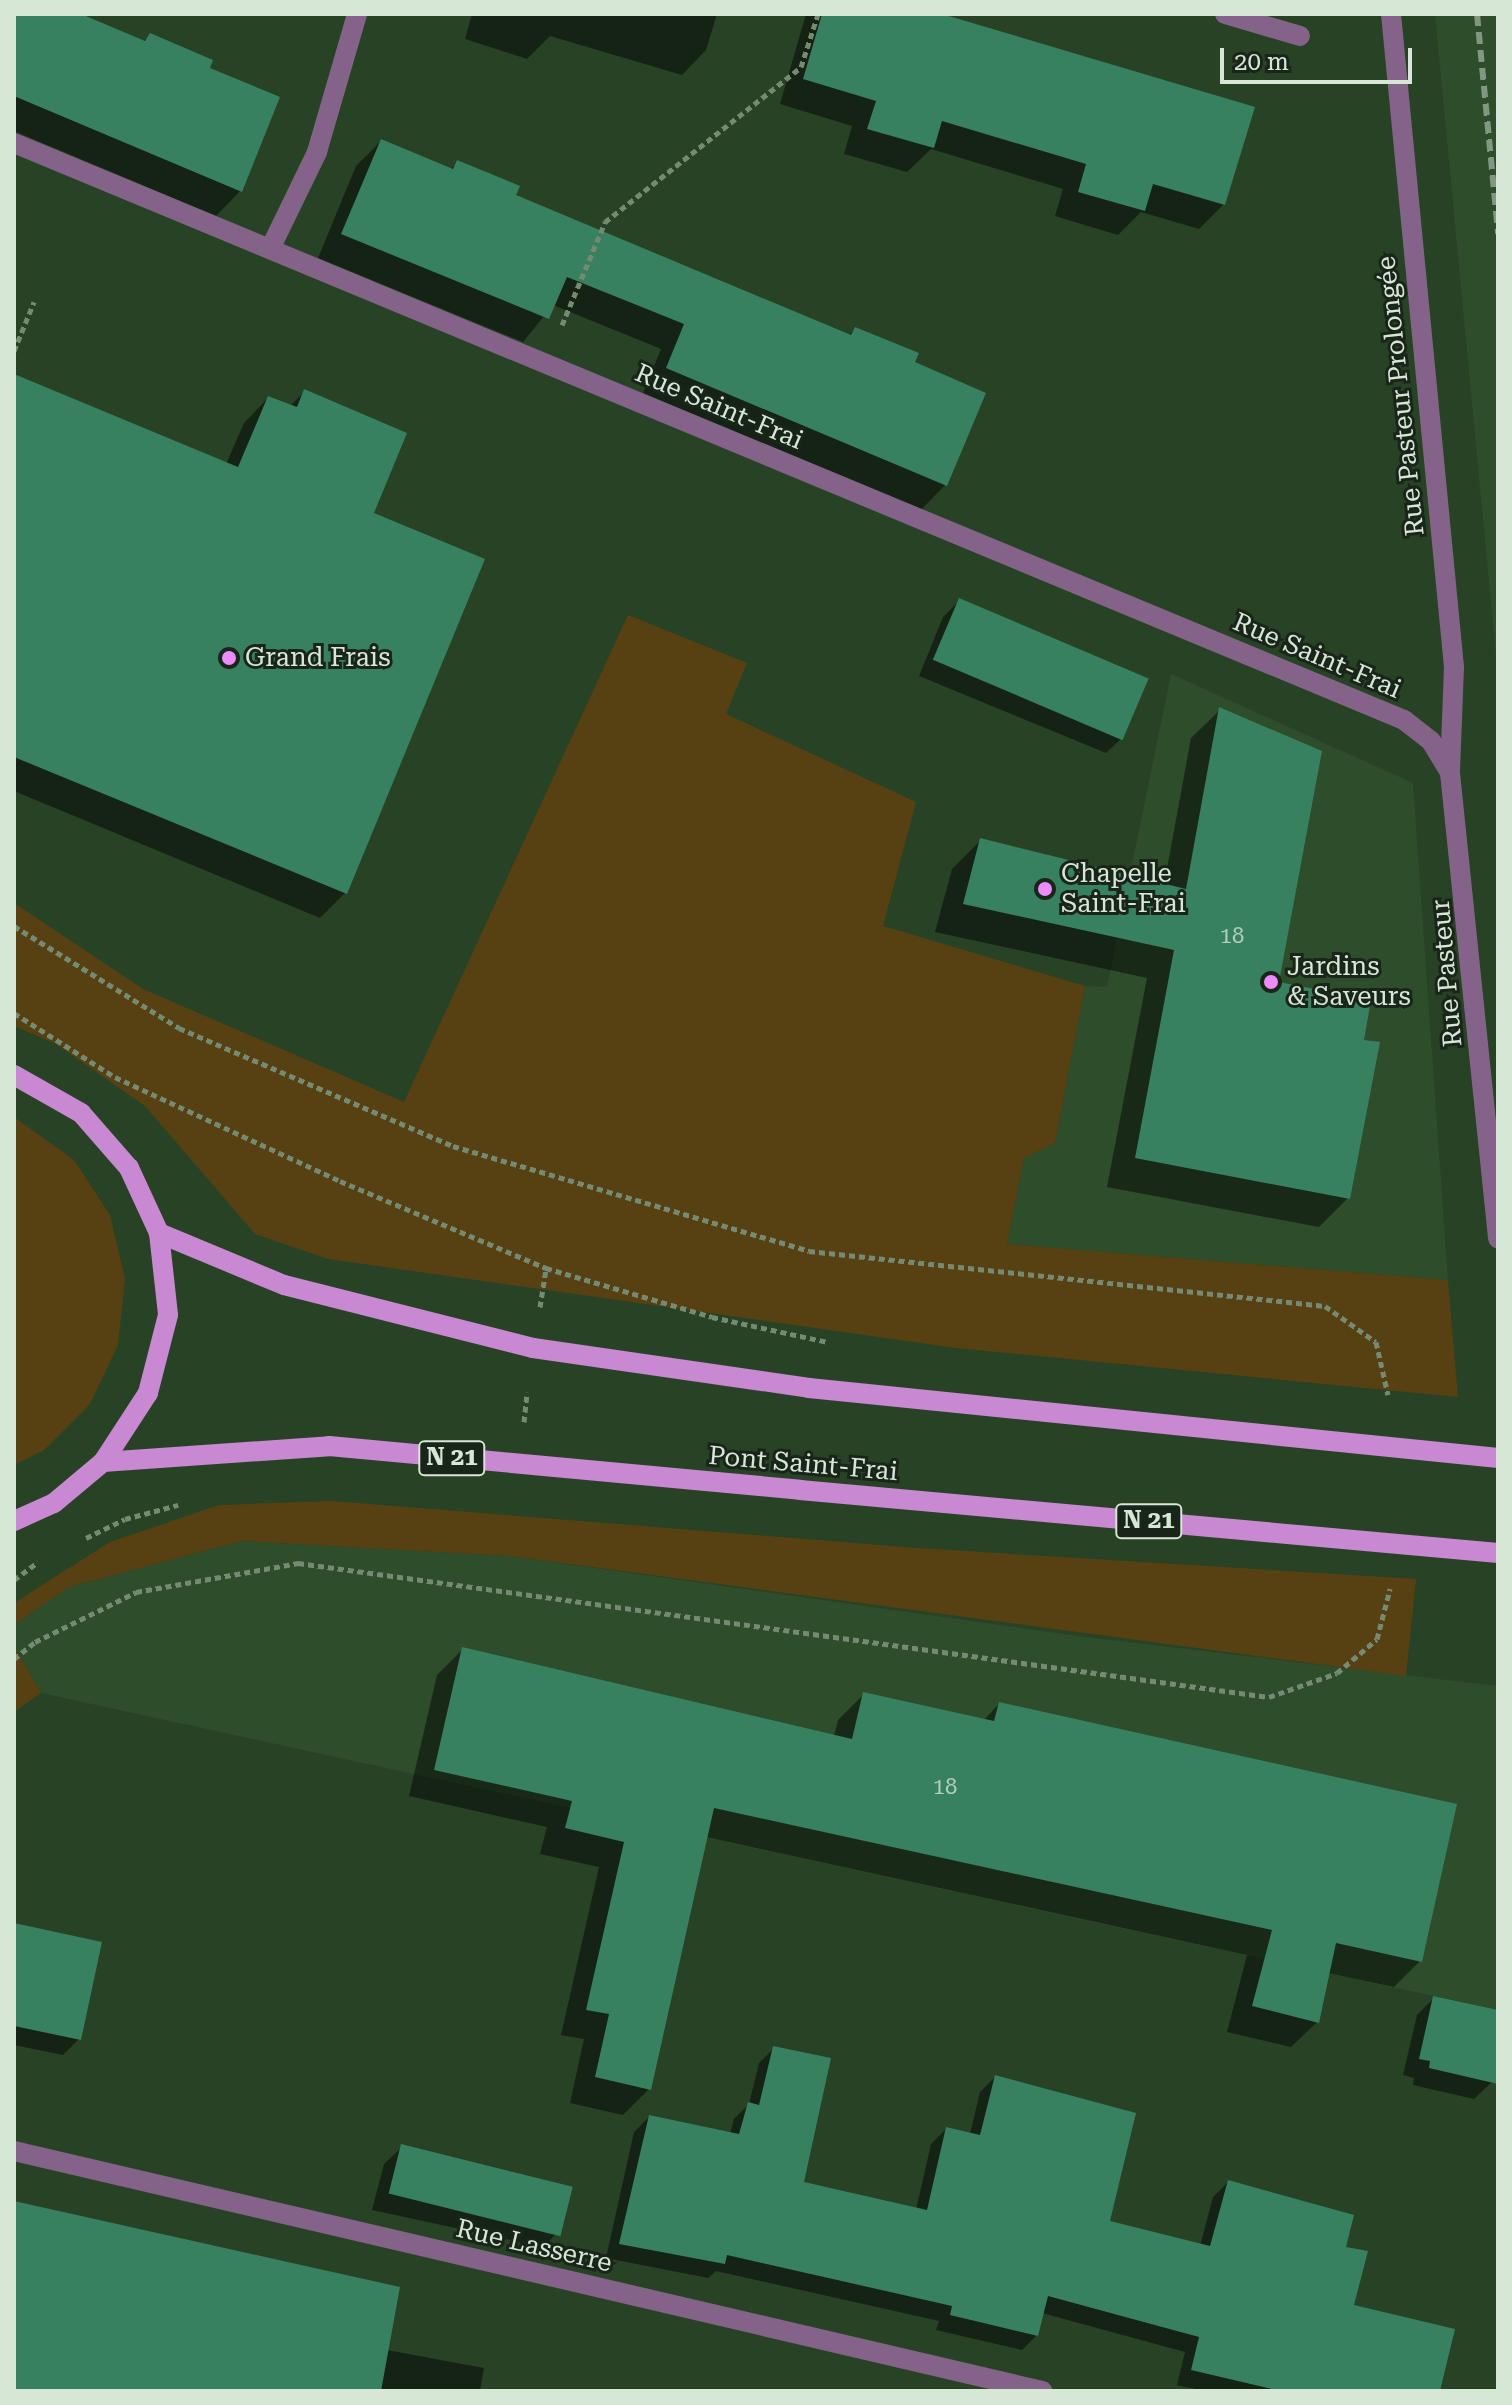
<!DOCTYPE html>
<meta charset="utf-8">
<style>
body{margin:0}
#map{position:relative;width:1512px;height:2405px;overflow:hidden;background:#284226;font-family:"Roboto Serif",serif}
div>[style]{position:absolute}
.built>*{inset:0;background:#2d4d2b}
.green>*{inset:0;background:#574112}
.shadow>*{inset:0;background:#0007}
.building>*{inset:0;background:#378060;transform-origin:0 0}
.path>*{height:5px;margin-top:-2.5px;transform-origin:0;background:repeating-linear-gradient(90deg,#758a73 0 6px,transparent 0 10px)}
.lane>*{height:20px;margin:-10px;padding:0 10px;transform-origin:10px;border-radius:10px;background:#836387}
.street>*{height:20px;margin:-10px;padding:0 10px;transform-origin:10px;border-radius:10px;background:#836387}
.primary>*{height:20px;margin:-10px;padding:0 10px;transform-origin:10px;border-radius:10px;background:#c988d2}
.rail>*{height:6px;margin-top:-3px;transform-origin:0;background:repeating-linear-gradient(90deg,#829781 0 12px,transparent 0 18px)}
.primary-bridge>*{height:20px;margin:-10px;padding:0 10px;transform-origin:10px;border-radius:10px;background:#c988d2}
.dots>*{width:22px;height:22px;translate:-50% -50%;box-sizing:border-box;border:4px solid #1a2519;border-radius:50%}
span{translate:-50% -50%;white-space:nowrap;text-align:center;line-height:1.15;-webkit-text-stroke:6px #1a2519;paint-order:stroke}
.number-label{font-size:22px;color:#afcdb8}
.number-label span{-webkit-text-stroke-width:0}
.shield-label span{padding:2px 6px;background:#1a2519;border:2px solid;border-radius:6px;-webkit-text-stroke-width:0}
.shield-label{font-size:24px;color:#d7e7d6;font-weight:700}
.street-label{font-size:26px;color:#d7e7d6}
.poi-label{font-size:26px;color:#d7e7d6}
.left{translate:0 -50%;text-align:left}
.frame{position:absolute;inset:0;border:16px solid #d7e7d6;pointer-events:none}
.scale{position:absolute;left:1220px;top:48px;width:192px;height:36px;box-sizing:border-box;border:4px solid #d7e7d6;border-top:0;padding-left:10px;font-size:24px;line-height:28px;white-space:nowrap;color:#d7e7d6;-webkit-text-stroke:6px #1a2519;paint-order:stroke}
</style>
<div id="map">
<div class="built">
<div style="clip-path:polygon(1435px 14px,1498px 14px,1498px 677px)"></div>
<div style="clip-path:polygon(1171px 674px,1413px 783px,1448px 1280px,1007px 1244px,1024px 1158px,1055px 1143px,1085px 986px,1107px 987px)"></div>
<div style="clip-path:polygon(242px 1541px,510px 1556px,1086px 1637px,1498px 1686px,1498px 2010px,41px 1693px,14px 1645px,14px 1625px,69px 1587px)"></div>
</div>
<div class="green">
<div style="clip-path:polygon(628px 615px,747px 663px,726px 714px,916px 802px,883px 926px,1085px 986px,1055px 1143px,1024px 1158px,1007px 1244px,1448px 1280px,1458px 1397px,956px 1348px,328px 1259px,255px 1234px,145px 1106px,56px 1044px,14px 1026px,14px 903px,143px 989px,404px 1102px)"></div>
<div style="clip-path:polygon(14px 1117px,74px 1160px,110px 1215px,125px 1279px,118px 1345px,90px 1404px,44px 1450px,14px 1465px)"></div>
<div style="clip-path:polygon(332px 1501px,917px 1548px,1416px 1579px,1406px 1676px,510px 1556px,242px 1541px,69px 1587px,14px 1625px,14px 1603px,110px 1542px,219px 1505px)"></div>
<div style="clip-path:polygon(14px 1645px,41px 1693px,14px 1712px)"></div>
</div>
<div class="shadow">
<div style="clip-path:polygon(14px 14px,75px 14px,143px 42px,150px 35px,207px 69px,278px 98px,240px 191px,216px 216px,14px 131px)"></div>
<div style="clip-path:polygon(472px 14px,717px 14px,706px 50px,682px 75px,550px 36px,527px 59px,465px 39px)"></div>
<div style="clip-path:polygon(806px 14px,936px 14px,1224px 204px,1199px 229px,1141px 212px,1118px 235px,1055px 216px,1063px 189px,931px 149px,907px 172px,844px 154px,852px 126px,780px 104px)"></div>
<div style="clip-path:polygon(381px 141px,450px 170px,457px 163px,514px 196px,848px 336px,855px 329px,912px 363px,984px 394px,945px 485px,921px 510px,643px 393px,661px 349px,553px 305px,523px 342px,318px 258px,356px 166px)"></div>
<div style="clip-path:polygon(14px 376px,226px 464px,244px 423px,268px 398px,289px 407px,305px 391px,371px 514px,345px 893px,320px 918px,14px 791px)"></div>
<div style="clip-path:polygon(960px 600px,1123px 737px,1106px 753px,919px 676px,943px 617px)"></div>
<div style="clip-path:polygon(1220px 710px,1277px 984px,1361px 1042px,1348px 1198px,1319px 1227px,1107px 1187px,1147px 978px,935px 932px,952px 869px,981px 840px,1164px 885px,1191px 738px)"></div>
<div style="clip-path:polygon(463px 1649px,834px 1736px,838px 1720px,864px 1694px,983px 1721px,999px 1704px,1420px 1961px,1394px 1987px,1328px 1973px,1317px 2022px,1291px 2047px,1227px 2032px,1247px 1955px,706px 1837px,649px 2089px,623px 2115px,570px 2103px,584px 2039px,561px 2035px,599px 1867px,540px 1854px,547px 1827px,409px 1796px,437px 1675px)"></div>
<div style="clip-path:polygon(14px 1925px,79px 2039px,63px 2055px,14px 2045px)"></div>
<div style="clip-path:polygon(1434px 1998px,1498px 2012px,1492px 2082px,1474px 2099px,1413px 2085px,1414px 2078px,1403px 2075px,1417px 2015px)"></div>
<div style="clip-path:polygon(774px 2048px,802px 2183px,916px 2210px,931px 2144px,946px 2129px,970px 2134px,980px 2092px,995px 2077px,1108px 2223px,1200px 2246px,1213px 2197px,1228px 2182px,1344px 2248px,1352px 2306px,1438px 2391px,1205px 2391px,1177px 2385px,1185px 2352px,1042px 2313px,1037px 2335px,1022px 2350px,936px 2330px,939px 2321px,716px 2271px,708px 2278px,606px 2258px,634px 2132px,649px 2117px,730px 2134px,734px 2119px,749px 2104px,759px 2063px)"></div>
<div style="clip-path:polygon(402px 2147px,560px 2230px,543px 2247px,372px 2210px,384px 2164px)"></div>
<div style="clip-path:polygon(14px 2203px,387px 2350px,484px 2368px,480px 2391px,14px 2391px)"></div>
</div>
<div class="building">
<div style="clip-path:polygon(14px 14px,81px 14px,145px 41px,150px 33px,213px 60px,210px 68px,280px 97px,242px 192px,14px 96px)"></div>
<div style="clip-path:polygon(822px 14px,942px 14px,1255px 107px,1225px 205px,1153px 184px,1145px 211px,1078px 192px,1086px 164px,942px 121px,934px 148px,867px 129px,876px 101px,803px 79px)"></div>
<div style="clip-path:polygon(381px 139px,453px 169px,457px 160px,520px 186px,516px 195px,851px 335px,855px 327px,919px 353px,915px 362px,986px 393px,947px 486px,666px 368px,684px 324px,567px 277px,549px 319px,341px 234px)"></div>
<div style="clip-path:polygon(14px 374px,238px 467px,268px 396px,297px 407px,304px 389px,407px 433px,374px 513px,485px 559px,347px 894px,14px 757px)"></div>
<div style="left:959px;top:598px;width:206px;height:67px;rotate:23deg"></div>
<div style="clip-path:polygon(1219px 707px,1322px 751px,1279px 982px,1371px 1000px,1364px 1040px,1380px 1042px,1350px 1199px,1135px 1158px,1174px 950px,963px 904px,980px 838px,1186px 889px)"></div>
<div style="clip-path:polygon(462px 1647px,852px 1739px,863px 1692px,994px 1721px,999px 1702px,1457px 1804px,1422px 1962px,1336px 1943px,1319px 2023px,1252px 2006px,1272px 1930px,714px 1808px,651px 2090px,595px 2077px,609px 2014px,586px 2010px,624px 1842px,565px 1828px,572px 1801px,434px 1770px)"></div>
<div style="clip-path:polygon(14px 1923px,102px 1942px,81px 2040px,14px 2026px)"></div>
<div style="clip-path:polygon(1433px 1996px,1498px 2010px,1498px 2084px,1429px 2068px,1430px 2061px,1419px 2059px)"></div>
<div style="clip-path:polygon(773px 2046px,831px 2058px,804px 2182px,927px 2210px,946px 2127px,980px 2135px,995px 2075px,1136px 2113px,1110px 2221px,1210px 2246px,1228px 2180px,1354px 2215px,1346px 2247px,1368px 2251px,1354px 2305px,1455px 2329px,1440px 2391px,1280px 2391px,1191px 2370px,1199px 2337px,1048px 2296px,1038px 2336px,950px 2315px,952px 2306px,727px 2255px,725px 2264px,619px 2244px,649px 2115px,739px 2134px,748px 2102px,759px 2105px)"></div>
<div style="left:401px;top:2144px;width:177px;height:51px;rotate:14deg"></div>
<div style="clip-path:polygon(14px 2201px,400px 2287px,381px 2391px,14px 2391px)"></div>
</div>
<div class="path">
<div style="left:562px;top:325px;width:112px;rotate:-67.3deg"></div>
<div style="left:605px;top:222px;width:250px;rotate:-38.3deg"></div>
<div style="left:801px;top:67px;width:56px;rotate:-72.2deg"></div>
<div style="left:14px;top:351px;width:53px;rotate:-67.8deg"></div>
<div style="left:14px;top:926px;width:194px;rotate:31.7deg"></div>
<div style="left:179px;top:1028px;width:298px;rotate:23.3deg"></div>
<div style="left:453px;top:1146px;width:371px;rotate:16.4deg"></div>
<div style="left:809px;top:1251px;width:519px;rotate:6.08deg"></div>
<div style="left:1325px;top:1306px;width:62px;rotate:35.2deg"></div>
<div style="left:1376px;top:1342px;width:54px;rotate:77.2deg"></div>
<div style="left:14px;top:1013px;width:120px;rotate:32.4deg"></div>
<div style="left:115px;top:1077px;width:248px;rotate:24.8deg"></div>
<div style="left:340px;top:1181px;width:224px;rotate:22.9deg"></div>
<div style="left:546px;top:1268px;width:173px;rotate:16.4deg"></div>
<div style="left:712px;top:1317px;width:119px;rotate:12.2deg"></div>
<div style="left:540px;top:1307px;width:39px;rotate:-81deg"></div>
<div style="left:524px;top:1422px;width:30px;rotate:-84deg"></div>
<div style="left:86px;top:1538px;width:43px;rotate:-26deg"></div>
<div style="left:125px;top:1519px;width:55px;rotate:-14.8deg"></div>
<div style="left:14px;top:1580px;width:30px;rotate:-37deg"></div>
<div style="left:14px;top:1659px;width:27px;rotate:-39deg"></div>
<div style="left:35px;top:1642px;width:113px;rotate:-26.3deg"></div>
<div style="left:136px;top:1592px;width:165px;rotate:-10.1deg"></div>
<div style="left:298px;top:1563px;width:980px;rotate:7.86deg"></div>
<div style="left:1269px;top:1697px;width:72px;rotate:-19.4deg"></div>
<div style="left:1337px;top:1673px;width:52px;rotate:-40.4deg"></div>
<div style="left:1377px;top:1639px;width:52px;rotate:-75.4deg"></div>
</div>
<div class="lane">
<div style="left:1391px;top:14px;width:656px;rotate:84.49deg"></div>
<div style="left:1454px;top:667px;width:106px;rotate:92.2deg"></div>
</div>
<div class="street">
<div style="left:1225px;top:14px;width:78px;rotate:16.3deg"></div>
<div style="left:14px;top:143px;width:1505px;rotate:22.54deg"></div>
<div style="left:1404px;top:720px;width:34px;rotate:38deg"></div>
<div style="left:1431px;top:741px;width:37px;rotate:59deg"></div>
<div style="left:1450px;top:773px;width:468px;rotate:84.1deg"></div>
<div style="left:270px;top:249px;width:108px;rotate:-64.1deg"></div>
<div style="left:317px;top:152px;width:144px;rotate:-73.8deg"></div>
<div style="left:14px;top:2151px;width:1056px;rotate:13.14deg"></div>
</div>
<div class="primary">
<div style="left:14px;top:1075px;width:77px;rotate:29.6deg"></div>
<div style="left:81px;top:1113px;width:73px;rotate:48.9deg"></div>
<div style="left:129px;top:1168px;width:72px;rotate:65.2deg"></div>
<div style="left:159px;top:1233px;width:82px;rotate:83.7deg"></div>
<div style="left:168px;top:1315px;width:81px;rotate:104.4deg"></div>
<div style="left:148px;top:1393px;width:82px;rotate:123.1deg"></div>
<div style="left:103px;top:1462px;width:64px;rotate:140.1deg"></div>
<div style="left:54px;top:1503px;width:44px;rotate:155.8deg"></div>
<div style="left:159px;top:1233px;width:135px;rotate:22.6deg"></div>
<div style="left:284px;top:1285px;width:257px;rotate:14.2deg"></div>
<div style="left:533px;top:1348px;width:279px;rotate:8.2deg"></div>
<div style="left:103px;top:1462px;width:227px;rotate:-4deg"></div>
<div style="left:329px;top:1446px;width:473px;rotate:5.3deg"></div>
</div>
<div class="rail">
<div style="left:1477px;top:14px;width:221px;rotate:84.5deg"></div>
</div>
<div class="primary-bridge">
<div style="left:809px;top:1388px;width:693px;rotate:5.8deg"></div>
<div style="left:800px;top:1490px;width:701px;rotate:5.16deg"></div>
</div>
<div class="dots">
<div style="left:229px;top:658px;background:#ec8cfa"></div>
<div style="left:1045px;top:889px;background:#ec8cfa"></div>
<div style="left:1271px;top:982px;background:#ec8cfa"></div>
</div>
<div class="number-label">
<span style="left:1232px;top:936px">18</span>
<span style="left:945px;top:1787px">18</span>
</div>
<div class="shield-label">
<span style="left:452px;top:1458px">N 21</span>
<span style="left:1149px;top:1521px">N 21</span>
</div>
<div class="street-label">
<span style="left:1401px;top:396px;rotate:-96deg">Rue Pasteur Prolongée</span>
<span style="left:719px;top:407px;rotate:23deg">Rue Saint-Frai</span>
<span style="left:1317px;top:656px;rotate:23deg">Rue Saint-Frai</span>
<span style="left:1447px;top:973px;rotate:-95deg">Rue Pasteur</span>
<span style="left:803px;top:1464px;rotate:5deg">Pont Saint-Frai</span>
<span style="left:534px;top:2246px;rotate:13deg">Rue Lasserre</span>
</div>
<div class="poi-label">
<span class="left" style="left:245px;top:658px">Grand Frais</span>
<span class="left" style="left:1061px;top:889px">Chapelle<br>Saint-Frai</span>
<span class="left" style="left:1287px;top:982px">Jardins<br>&amp; Saveurs</span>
</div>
<div class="frame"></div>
<div class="scale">20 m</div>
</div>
